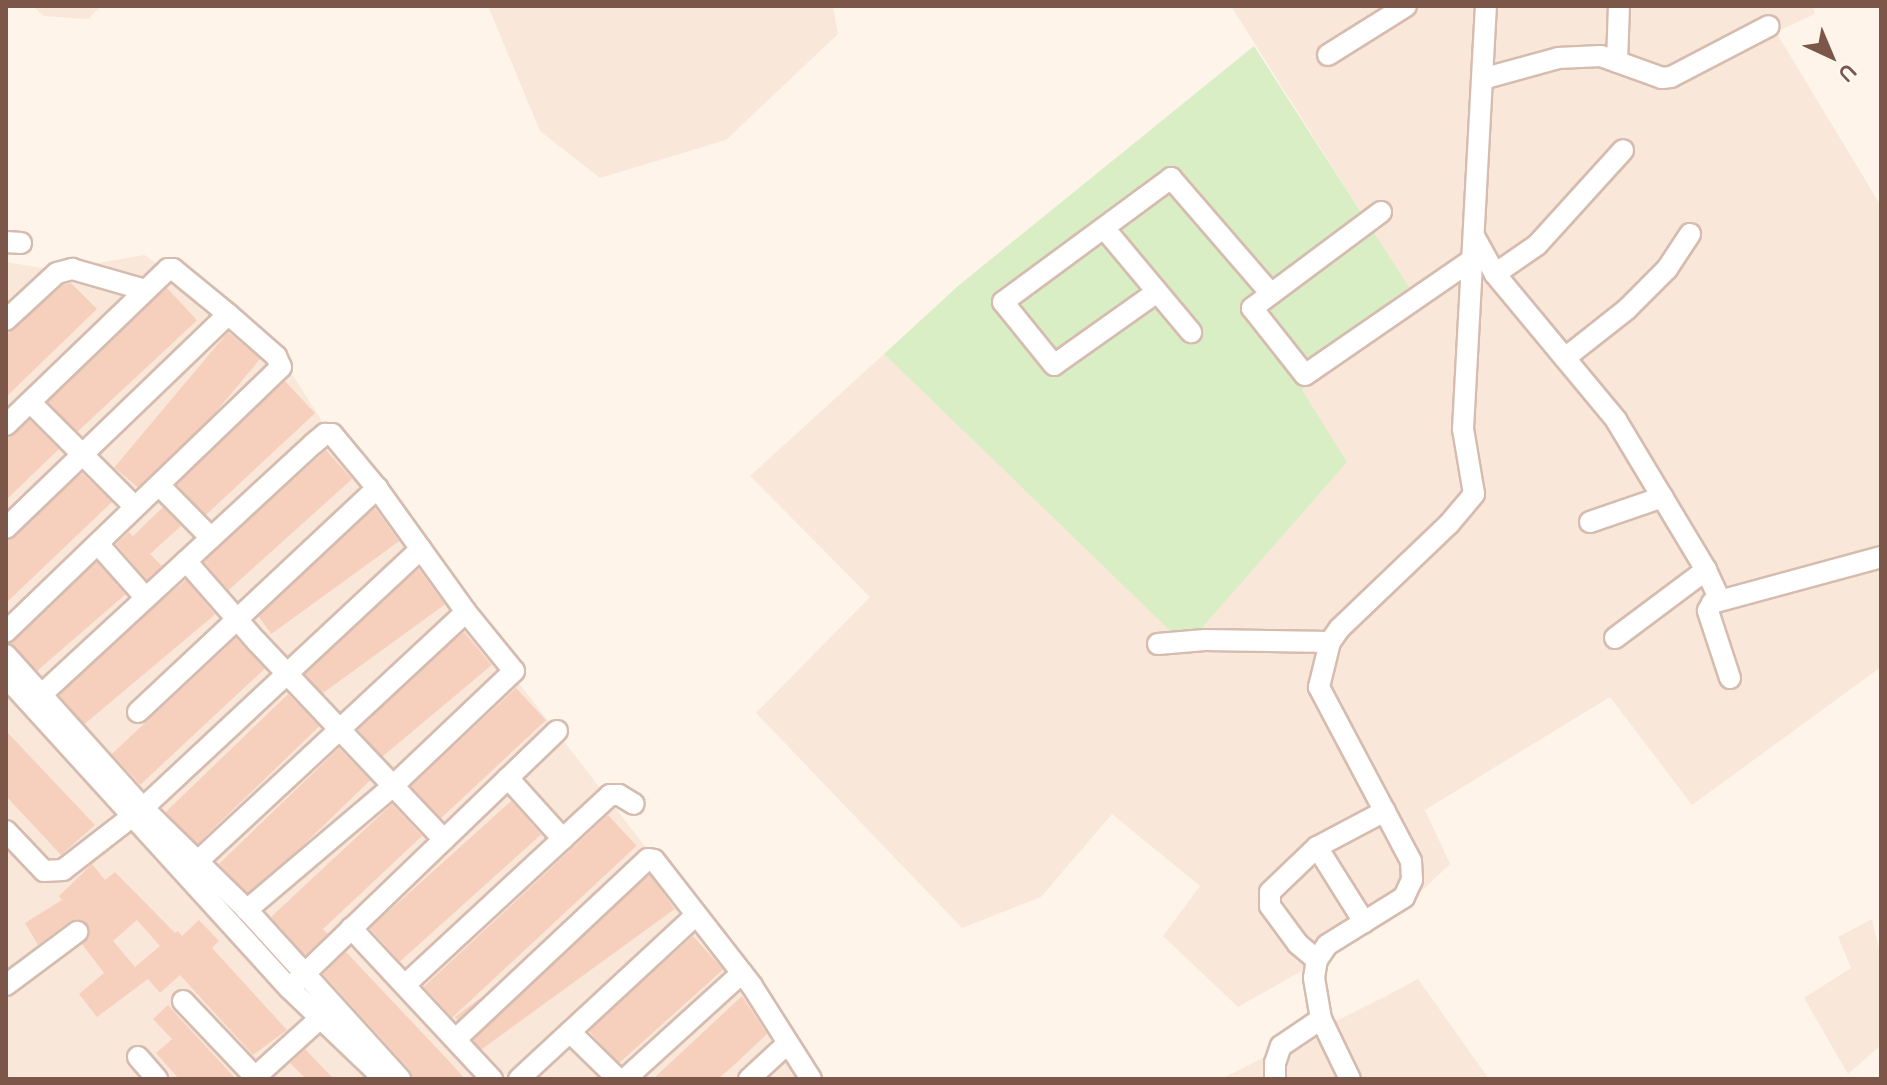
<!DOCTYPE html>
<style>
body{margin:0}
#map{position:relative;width:1887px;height:1085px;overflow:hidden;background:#fef4e9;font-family:Quicksand,sans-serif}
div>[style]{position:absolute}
.residential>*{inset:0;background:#f9e8d9}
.green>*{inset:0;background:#d9eec4}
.building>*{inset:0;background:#f7cfbd;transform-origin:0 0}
.roads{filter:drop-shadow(2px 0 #d5bcaf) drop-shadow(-2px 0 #d5bcaf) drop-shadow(0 2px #d5bcaf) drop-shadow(0 -2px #d5bcaf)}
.minor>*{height:20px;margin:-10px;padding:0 10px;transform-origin:10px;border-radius:10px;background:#fff}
span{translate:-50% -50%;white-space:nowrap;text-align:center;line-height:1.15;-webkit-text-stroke:6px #fff8f1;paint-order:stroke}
.frame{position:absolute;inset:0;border:8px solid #7c5649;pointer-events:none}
.north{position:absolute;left:1791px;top:16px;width:80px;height:80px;-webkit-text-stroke:6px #fff8f1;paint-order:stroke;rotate:136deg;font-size:22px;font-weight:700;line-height:32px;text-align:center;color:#7c5649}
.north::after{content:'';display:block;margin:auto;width:28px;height:36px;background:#7c5649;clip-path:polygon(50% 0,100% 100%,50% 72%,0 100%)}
</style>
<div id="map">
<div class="residential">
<div style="clip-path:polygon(33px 6px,101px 6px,88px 19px,43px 16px)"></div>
<div style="clip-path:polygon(488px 6px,833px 6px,838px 34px,726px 140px,600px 178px,540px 131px)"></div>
<div style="clip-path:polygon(1231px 6px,1813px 6px,1815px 14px,1776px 32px,1881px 206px,1881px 667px,1692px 805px,1610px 697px,1425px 810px,1450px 864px,1390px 921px,1238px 1007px,1163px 936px,1200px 886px,1112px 814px,1041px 897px,962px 928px,756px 713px,870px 597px,750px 476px,884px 354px,1186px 645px,1302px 390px,1408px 287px)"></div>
<div style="clip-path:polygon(145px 255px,281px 357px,349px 463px,773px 1012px,816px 1079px,6px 1079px,6px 262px,55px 270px)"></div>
<div style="clip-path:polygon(1872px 919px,1881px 958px,1881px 1045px,1848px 1074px,1804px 998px,1851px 968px,1838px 937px)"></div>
<div style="clip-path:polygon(1418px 979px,1489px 1079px,1221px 1079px,1386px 996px)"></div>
</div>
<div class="green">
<div style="clip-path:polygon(1254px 46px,1409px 287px,1302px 390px,1347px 462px,1186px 646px,884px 354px,958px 286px)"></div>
</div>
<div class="building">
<div style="clip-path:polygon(71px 283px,97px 309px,6px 397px,6px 335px,63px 285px)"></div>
<div style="left:167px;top:288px;width:44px;height:165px;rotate:47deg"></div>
<div style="left:228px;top:332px;width:42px;height:177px;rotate:40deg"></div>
<div style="left:285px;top:381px;width:44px;height:150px;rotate:47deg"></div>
<div style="clip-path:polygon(30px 420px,59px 449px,6px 500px,6px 438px)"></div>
<div style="left:326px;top:450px;width:39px;height:166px;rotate:48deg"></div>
<div style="clip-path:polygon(82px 473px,112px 502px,6px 603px,6px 542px)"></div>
<div style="clip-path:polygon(163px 507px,181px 526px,150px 554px,162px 566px,147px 580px,116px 544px,129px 532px,133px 536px)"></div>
<div style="left:375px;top:508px;width:41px;height:158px;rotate:54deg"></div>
<div style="left:97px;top:562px;width:43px;height:118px;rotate:49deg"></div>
<div style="left:419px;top:569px;width:44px;height:154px;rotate:54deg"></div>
<div style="left:186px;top:580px;width:45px;height:171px;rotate:50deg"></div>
<div style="left:464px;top:632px;width:43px;height:144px;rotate:50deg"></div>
<div style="left:236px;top:638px;width:42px;height:170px;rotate:47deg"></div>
<div style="left:516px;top:688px;width:44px;height:144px;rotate:47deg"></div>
<div style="left:288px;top:694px;width:45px;height:170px;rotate:46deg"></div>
<div style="clip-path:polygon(6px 731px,95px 825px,61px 855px,6px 796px)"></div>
<div style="left:339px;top:748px;width:45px;height:167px;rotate:46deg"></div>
<div style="left:511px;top:801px;width:45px;height:190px;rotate:48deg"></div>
<div style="clip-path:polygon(392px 804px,422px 836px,323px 929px,328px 934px,305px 955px,271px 917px)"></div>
<div style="left:608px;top:815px;width:42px;height:252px;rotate:47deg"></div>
<div style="clip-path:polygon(evenodd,92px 864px,105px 880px,115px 872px,175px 933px,178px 931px,182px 936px,199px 920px,219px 941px,212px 948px,287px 1030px,253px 1055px,180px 975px,160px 993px,148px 979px,97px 1017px,79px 994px,104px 973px,82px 944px,89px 936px,87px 924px,81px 920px,70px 921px,38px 945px,25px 923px,62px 900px,59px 896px,92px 864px,137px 920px,160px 946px,135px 967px,113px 941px,137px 920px)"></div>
<div style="left:650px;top:875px;width:42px;height:241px;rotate:54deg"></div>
<div style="left:693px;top:936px;width:45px;height:141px;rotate:48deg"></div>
<div style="clip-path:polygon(346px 952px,448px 1060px,465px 1079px,413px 1079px,410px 1070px,323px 974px)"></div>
<div style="clip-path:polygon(742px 996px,767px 1034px,734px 1065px,718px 1079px,653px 1079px)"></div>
<div style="clip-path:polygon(168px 1005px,177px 1015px,236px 1079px,179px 1079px,156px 1053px,172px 1039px,153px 1019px)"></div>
<div style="clip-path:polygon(305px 1049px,323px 1068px,334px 1079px,306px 1079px,290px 1063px)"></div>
</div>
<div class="roads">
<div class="minor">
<div style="left:1328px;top:55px;width:92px;rotate:-32.1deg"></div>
<div style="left:1617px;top:62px;width:56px;rotate:-88deg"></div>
<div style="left:1482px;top:79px;width:79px;rotate:-15.4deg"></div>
<div style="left:1558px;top:58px;width:43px;rotate:-2.7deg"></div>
<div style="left:1601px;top:56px;width:65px;rotate:19.8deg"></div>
<div style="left:1662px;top:78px;width:9px;rotate:-6deg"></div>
<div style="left:1671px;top:77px;width:110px;rotate:-27.5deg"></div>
<div style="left:1381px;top:212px;width:161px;rotate:143.3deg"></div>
<div style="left:1252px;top:308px;width:85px;rotate:51.7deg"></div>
<div style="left:1305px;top:375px;width:203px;rotate:-34.6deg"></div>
<div style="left:1104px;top:228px;width:136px;rotate:50.1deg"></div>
<div style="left:1474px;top:236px;width:43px;rotate:61.1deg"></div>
<div style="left:1495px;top:274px;width:190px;rotate:50.3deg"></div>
<div style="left:1616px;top:420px;width:175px;rotate:59deg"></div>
<div style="left:1706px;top:570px;width:31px;rotate:65deg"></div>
<div style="left:6px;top:242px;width:15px;rotate:4deg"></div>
<div style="left:1495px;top:274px;width:51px;rotate:-34.6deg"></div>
<div style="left:1537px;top:245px;width:128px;rotate:-47.8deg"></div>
<div style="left:1157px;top:292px;width:126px;rotate:144.7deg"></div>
<div style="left:1054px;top:365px;width:81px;rotate:-129deg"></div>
<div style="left:1003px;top:302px;width:209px;rotate:-36.4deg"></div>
<div style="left:1171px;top:178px;width:153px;rotate:49.2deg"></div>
<div style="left:6px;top:320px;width:69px;rotate:-42.7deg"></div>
<div style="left:57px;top:273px;width:16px;rotate:-15deg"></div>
<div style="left:72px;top:269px;width:76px;rotate:16deg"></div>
<div style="left:1565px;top:358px;width:79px;rotate:-38.3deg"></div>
<div style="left:1627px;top:309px;width:57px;rotate:-45deg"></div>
<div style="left:1667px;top:269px;width:42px;rotate:-56.7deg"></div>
<div style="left:30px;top:402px;width:148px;rotate:45deg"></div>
<div style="left:6px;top:425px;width:225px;rotate:-43.9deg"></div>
<div style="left:168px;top:269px;width:5px"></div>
<div style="left:173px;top:269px;width:71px;rotate:39.3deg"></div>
<div style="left:228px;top:314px;width:64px;rotate:41.2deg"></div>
<div style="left:276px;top:356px;width:12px;rotate:66deg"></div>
<div style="left:281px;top:367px;width:382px;rotate:136.1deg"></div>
<div style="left:159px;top:485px;width:74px;rotate:45.5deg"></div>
<div style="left:1590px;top:522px;width:77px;rotate:-18.9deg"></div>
<div style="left:6px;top:528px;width:308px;rotate:-43.9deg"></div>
<div style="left:98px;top:544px;width:72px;rotate:48.4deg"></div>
<div style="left:186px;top:561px;width:108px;rotate:48.8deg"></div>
<div style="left:257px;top:642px;width:272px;rotate:46.6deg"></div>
<div style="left:1615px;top:638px;width:114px;rotate:-36.8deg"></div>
<div style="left:1158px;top:644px;width:47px;rotate:-4.9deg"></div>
<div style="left:1205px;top:640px;width:125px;rotate:0.9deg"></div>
<div style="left:6px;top:655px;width:205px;rotate:48.2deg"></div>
<div style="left:143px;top:808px;width:146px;rotate:44.4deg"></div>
<div style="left:247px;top:910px;width:228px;rotate:47.8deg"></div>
<div style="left:6px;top:677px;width:420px;rotate:47.7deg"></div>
<div style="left:289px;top:988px;width:127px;rotate:43.7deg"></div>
<div style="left:1730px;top:678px;width:71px;rotate:-108.2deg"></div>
<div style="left:1708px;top:611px;width:9px;rotate:-63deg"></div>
<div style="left:1712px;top:603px;width:175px;rotate:-15.2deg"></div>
<div style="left:42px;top:694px;width:369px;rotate:-42.7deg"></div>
<div style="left:313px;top:444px;width:16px;rotate:-40deg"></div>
<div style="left:325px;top:434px;width:7px"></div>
<div style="left:332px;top:434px;width:70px;rotate:50.2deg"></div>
<div style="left:377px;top:488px;width:153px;rotate:54.3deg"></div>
<div style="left:466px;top:612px;width:76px;rotate:50.9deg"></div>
<div style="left:514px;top:671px;width:167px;rotate:136.5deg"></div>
<div style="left:393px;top:786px;width:192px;rotate:139.7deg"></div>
<div style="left:138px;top:712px;width:328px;rotate:-43.1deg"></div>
<div style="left:508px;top:778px;width:82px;rotate:48deg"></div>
<div style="left:6px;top:831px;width:55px;rotate:46.5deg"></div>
<div style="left:44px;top:871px;width:19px;rotate:-3deg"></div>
<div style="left:63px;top:870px;width:101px;rotate:-37.8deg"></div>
<div style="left:143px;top:808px;width:380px;rotate:-43deg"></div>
<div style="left:1317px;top:847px;width:89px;rotate:57.9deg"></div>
<div style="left:197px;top:862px;width:367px;rotate:-42.9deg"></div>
<div style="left:351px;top:928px;width:207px;rotate:47deg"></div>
<div style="left:1317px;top:960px;width:25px;rotate:-140deg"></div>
<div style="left:1298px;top:944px;width:47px;rotate:-126.4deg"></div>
<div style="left:1270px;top:906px;width:14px;rotate:-90deg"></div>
<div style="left:1270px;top:892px;width:65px;rotate:-43.8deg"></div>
<div style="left:1317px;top:847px;width:77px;rotate:-27.9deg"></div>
<div style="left:294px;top:984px;width:365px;rotate:-43.9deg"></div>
<div style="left:406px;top:984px;width:278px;rotate:-42.8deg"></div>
<div style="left:610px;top:795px;width:9px"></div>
<div style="left:619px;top:795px;width:17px;rotate:31deg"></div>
<div style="left:6px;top:985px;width:89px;rotate:-36.7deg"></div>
<div style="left:183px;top:1001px;width:105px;rotate:46.5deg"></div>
<div style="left:570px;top:1032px;width:67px;rotate:44.4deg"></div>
<div style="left:456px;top:1039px;width:263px;rotate:-43.2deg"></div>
<div style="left:648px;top:859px;width:6px;rotate:9deg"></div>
<div style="left:654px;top:860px;width:160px;rotate:52.1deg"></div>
<div style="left:752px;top:986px;width:110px;rotate:57.6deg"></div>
<div style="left:138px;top:1057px;width:29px;rotate:49deg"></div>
<div style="left:253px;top:1079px;width:100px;rotate:-42.2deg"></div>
<div style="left:519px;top:1079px;width:241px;rotate:-42.8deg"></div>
<div style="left:625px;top:1079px;width:158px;rotate:-42.2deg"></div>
<div style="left:749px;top:1079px;width:50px;rotate:-42.6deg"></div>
<div style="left:1275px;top:1079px;width:16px;rotate:-90deg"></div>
<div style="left:1275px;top:1063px;width:18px;rotate:-71deg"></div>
<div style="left:1281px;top:1046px;width:48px;rotate:-34deg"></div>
<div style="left:1350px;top:1079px;width:67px;rotate:-115.8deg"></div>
<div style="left:1321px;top:1019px;width:42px;rotate:-99.7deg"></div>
<div style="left:1314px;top:978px;width:18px;rotate:-81deg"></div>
<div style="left:1317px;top:960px;width:18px;rotate:-56deg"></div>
<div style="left:1327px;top:945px;width:91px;rotate:-31.9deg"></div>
<div style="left:1404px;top:897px;width:19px;rotate:-65deg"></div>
<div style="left:1412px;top:880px;width:19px;rotate:-93deg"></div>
<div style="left:1411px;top:861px;width:197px;rotate:-117.9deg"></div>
<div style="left:1319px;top:687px;width:46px;rotate:-76.3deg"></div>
<div style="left:1330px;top:642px;width:16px;rotate:-55deg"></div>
<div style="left:1339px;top:629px;width:152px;rotate:-43.7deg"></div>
<div style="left:1449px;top:524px;width:39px;rotate:-50deg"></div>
<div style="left:1474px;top:494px;width:66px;rotate:-99.6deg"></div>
<div style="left:1463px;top:429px;width:424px;rotate:-86.9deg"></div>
</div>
</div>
<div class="frame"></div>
<div class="north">U</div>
</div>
